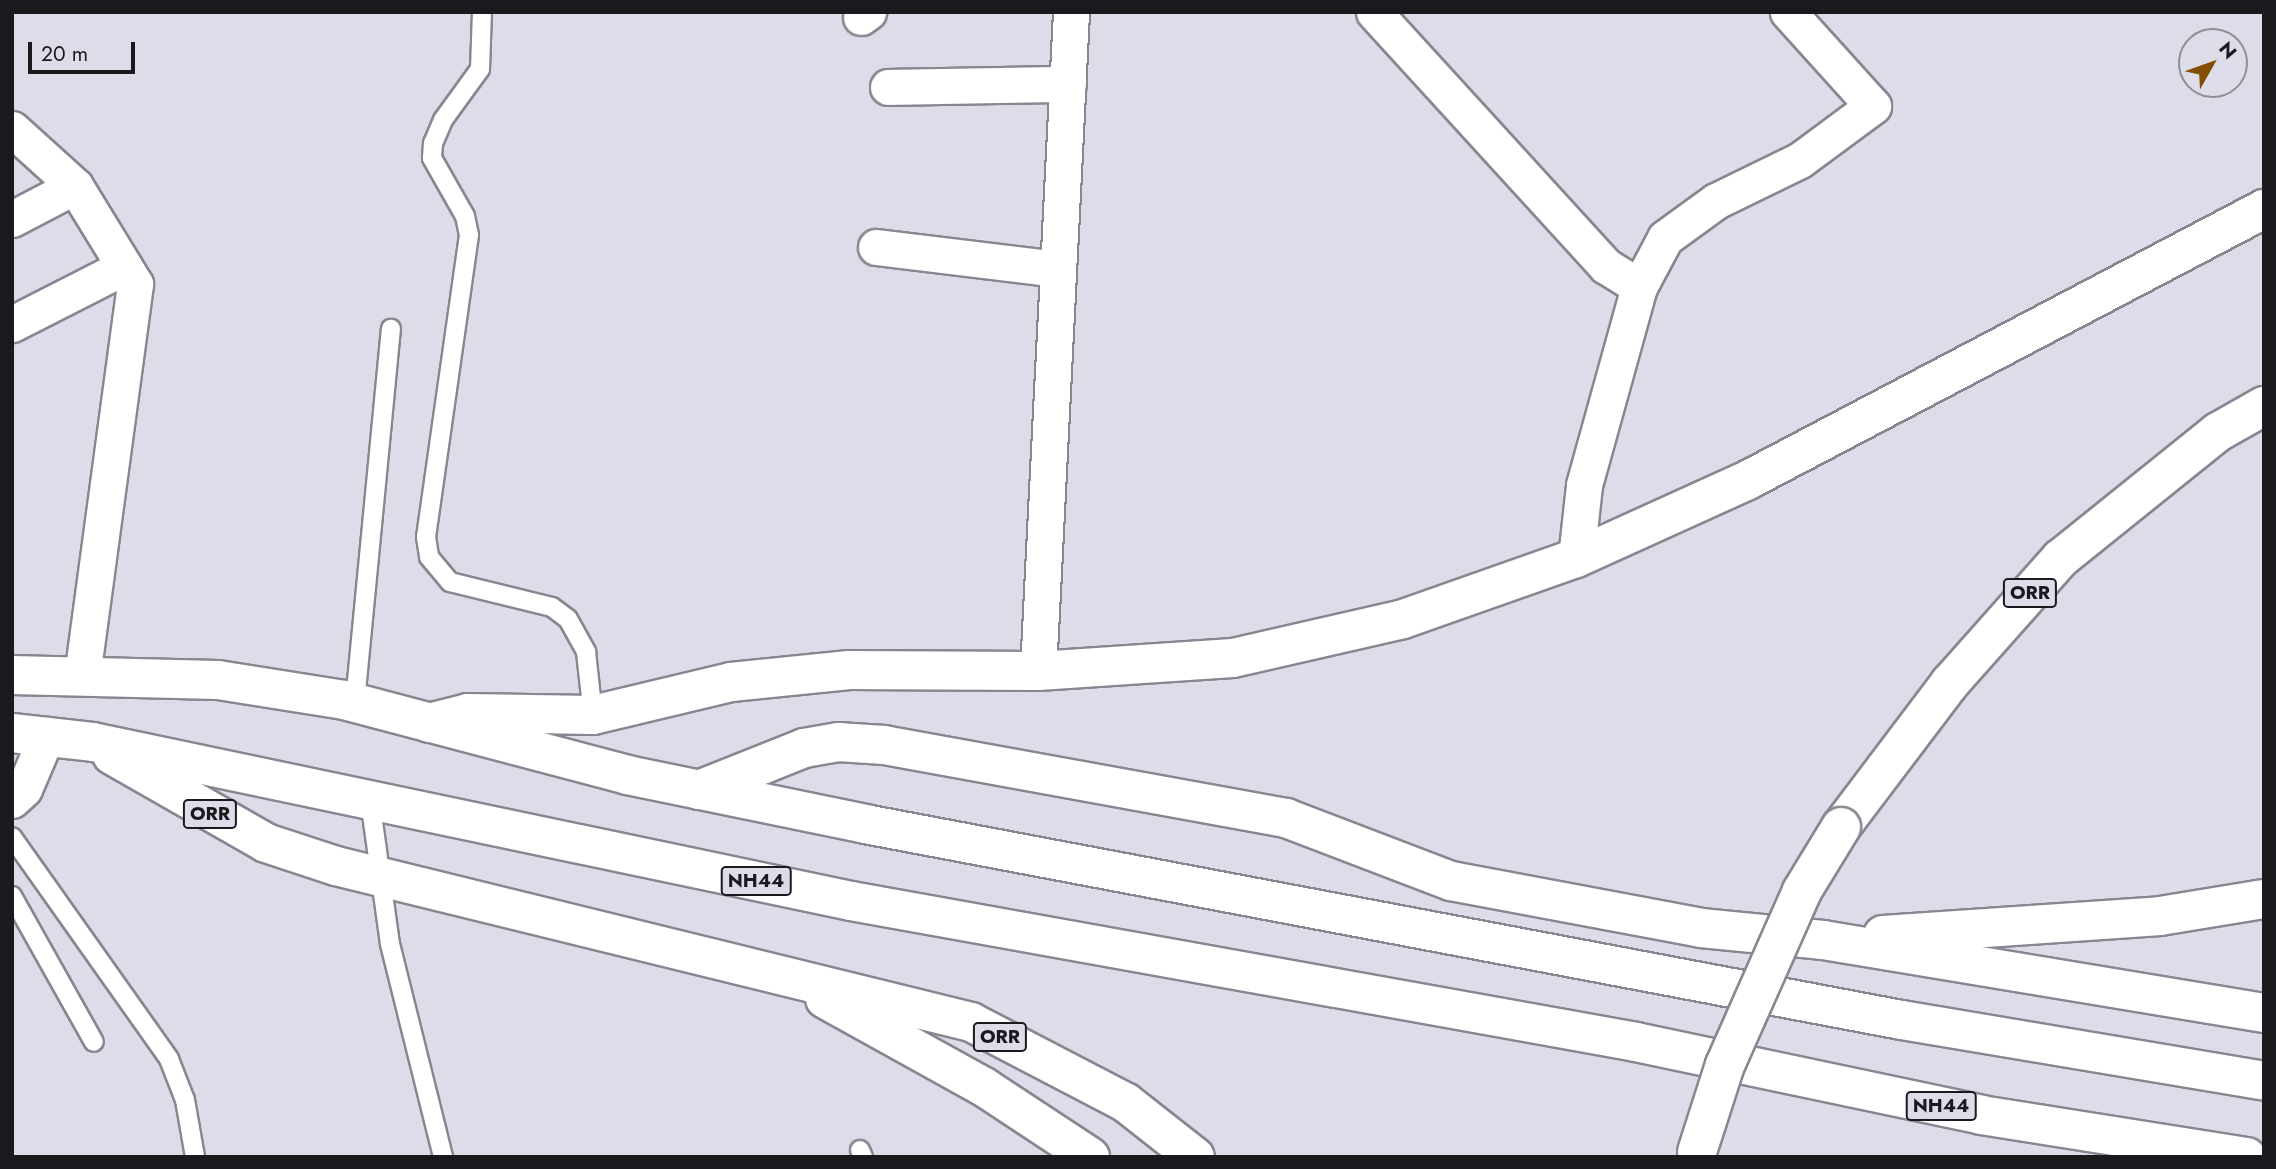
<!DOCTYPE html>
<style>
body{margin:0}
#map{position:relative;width:2276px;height:1169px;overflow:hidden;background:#ddddea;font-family:Jost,sans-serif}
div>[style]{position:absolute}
.roads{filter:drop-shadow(2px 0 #878792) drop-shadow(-2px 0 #878792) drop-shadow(0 2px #878792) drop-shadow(0 -2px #878792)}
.lane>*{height:18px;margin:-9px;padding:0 9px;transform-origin:9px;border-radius:9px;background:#fff}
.street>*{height:35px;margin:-17.5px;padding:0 17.5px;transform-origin:17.5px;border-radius:17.5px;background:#fff}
.secondary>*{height:38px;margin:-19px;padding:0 19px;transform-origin:19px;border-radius:19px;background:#fff}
.highway>*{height:38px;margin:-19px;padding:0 19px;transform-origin:19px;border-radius:19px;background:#fff}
.bridges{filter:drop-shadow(2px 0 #878792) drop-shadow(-2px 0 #878792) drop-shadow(0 2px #878792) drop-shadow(0 -2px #878792)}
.highway-bridge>*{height:38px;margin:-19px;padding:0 19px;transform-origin:19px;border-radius:19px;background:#fff}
span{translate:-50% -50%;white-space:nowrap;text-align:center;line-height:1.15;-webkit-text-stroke:7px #ddddea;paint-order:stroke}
.shield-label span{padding:2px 5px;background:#ddddea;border:2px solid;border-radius:5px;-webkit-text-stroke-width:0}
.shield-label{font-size:19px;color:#191a1e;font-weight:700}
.frame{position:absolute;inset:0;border:14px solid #191a1e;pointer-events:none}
.north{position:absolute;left:2178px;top:28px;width:70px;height:70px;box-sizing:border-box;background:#ddddea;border:2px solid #8f8f98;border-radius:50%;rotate:50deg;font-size:19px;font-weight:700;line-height:28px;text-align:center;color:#191a1e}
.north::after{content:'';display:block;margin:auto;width:24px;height:32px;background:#854d00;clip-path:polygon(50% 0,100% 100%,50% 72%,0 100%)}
.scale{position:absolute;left:28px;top:42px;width:107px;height:32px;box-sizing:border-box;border:4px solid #191a1e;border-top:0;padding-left:9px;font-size:21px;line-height:24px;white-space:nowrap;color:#191a1e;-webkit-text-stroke:5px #ddddea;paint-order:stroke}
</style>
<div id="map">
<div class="roads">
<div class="lane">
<div style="left:482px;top:12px;width:57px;rotate:92deg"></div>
<div style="left:480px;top:69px;width:63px;rotate:126deg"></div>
<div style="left:443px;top:120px;width:25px;rotate:113deg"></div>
<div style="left:433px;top:143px;width:15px;rotate:94deg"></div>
<div style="left:432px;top:158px;width:67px;rotate:60.4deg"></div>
<div style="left:465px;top:216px;width:19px;rotate:78deg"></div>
<div style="left:469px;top:235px;width:305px;rotate:98.1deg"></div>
<div style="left:426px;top:537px;width:20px;rotate:81deg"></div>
<div style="left:429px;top:557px;width:33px;rotate:50deg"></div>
<div style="left:450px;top:582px;width:105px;rotate:13.8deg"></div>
<div style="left:552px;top:607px;width:20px;rotate:37deg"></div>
<div style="left:568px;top:619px;width:38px;rotate:61deg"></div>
<div style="left:586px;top:652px;width:63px;rotate:83.7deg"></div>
<div style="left:355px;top:702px;width:375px;rotate:-84.5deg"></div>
<div style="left:370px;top:800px;width:145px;rotate:82.1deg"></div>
<div style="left:390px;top:944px;width:219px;rotate:76deg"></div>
<div style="left:12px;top:837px;width:272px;rotate:54.7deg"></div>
<div style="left:169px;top:1059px;width:44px;rotate:68.7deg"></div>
<div style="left:185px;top:1100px;width:58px;rotate:80deg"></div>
<div style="left:12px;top:896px;width:167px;rotate:60.7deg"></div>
<div style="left:860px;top:1150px;width:8px;rotate:67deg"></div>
</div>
<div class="street">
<div style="left:1374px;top:12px;width:344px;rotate:47.6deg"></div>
<div style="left:1606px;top:266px;width:39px;rotate:32deg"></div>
<div style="left:861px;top:17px;width:9px;rotate:-36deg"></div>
<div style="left:888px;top:87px;width:180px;rotate:-1deg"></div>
<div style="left:12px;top:129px;width:85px;rotate:42.1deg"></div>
<div style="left:75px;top:186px;width:115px;rotate:58.5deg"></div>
<div style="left:135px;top:284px;width:395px;rotate:97.7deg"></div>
<div style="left:12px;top:219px;width:71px;rotate:-27.6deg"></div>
<div style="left:876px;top:247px;width:183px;rotate:6.9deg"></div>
<div style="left:12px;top:324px;width:126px;rotate:-27deg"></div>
<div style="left:1576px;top:558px;width:73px;rotate:-83.7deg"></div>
<div style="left:1584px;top:485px;width:205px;rotate:-74.5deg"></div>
<div style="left:1639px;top:287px;width:55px;rotate:-62deg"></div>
<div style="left:1665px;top:238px;width:63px;rotate:-36deg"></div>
<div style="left:1716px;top:201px;width:93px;rotate:-26deg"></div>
<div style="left:1800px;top:160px;width:91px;rotate:-36.5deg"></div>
<div style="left:1873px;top:106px;width:127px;rotate:-132.1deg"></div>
<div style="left:1038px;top:671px;width:660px;rotate:-87.13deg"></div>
<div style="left:12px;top:800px;width:16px;rotate:-43deg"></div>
<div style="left:24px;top:789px;width:59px;rotate:-66.9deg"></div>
</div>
<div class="secondary">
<div style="left:429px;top:723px;width:40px;rotate:-14.4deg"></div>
<div style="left:468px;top:713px;width:125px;rotate:0.9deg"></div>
<div style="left:593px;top:715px;width:142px;rotate:-13.4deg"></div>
<div style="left:731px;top:682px;width:119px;rotate:-5.8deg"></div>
<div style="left:849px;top:670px;width:189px;rotate:0.3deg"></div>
<div style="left:1038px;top:671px;width:195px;rotate:-3.8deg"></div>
<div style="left:1233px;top:658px;width:174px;rotate:-12.9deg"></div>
<div style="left:1403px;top:619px;width:183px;rotate:-19.4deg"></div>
<div style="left:1576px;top:558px;width:189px;rotate:-24.4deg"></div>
<div style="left:1748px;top:480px;width:583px;rotate:-27.71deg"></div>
</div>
<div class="highway">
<div style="left:12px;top:675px;width:206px;rotate:1.4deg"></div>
<div style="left:218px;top:680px;width:128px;rotate:9deg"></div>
<div style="left:344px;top:700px;width:293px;rotate:14.8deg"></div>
<div style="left:627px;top:775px;width:243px;rotate:11.6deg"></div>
<div style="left:865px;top:824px;width:1054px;rotate:10.71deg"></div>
<div style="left:1901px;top:1020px;width:368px;rotate:9.5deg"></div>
<div style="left:12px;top:733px;width:81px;rotate:6.3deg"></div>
<div style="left:93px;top:742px;width:774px;rotate:11.85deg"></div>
<div style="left:851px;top:901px;width:798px;rotate:10.18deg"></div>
<div style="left:1636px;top:1042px;width:353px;rotate:11.9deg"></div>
<div style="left:1981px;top:1115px;width:269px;rotate:9deg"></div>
<div style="left:112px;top:755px;width:177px;rotate:29.7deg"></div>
<div style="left:266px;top:843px;width:74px;rotate:18.2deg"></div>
<div style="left:336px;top:866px;width:654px;rotate:13.8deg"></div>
<div style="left:971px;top:1022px;width:174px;rotate:27.5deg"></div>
<div style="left:1125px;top:1102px;width:89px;rotate:38.2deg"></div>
<div style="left:699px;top:790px;width:113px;rotate:-21.8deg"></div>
<div style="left:804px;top:748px;width:35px;rotate:-10deg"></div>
<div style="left:838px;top:742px;width:46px;rotate:3.7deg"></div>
<div style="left:884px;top:745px;width:409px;rotate:10.3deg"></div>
<div style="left:1286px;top:818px;width:177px;rotate:20.9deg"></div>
<div style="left:1451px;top:881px;width:254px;rotate:10.6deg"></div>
<div style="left:1701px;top:928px;width:123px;rotate:5.6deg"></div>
<div style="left:1823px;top:940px;width:447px;rotate:9.4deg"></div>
<div style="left:1841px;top:827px;width:181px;rotate:-52.9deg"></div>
<div style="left:1950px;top:683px;width:166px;rotate:-48.4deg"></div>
<div style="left:2060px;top:559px;width:203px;rotate:-38.8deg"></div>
<div style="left:2218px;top:432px;width:53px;rotate:-29.5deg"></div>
<div style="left:1883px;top:935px;width:278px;rotate:-3.9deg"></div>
<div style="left:2160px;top:916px;width:105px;rotate:-9.3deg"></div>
<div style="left:825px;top:999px;width:182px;rotate:29deg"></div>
<div style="left:984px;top:1087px;width:127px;rotate:33.4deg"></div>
</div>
</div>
<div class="bridges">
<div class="highway-bridge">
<div style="left:1697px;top:1152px;width:91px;rotate:-72.2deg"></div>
<div style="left:1725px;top:1065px;width:190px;rotate:-66.1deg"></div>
<div style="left:1802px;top:891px;width:75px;rotate:-58.6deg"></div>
</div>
</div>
<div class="shield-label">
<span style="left:2030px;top:593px">ORR</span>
<span style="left:210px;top:814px">ORR</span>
<span style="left:756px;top:881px">NH44</span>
<span style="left:1000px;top:1037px">ORR</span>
<span style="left:1941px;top:1106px">NH44</span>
</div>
<div class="frame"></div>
<div class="north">N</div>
<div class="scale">20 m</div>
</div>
